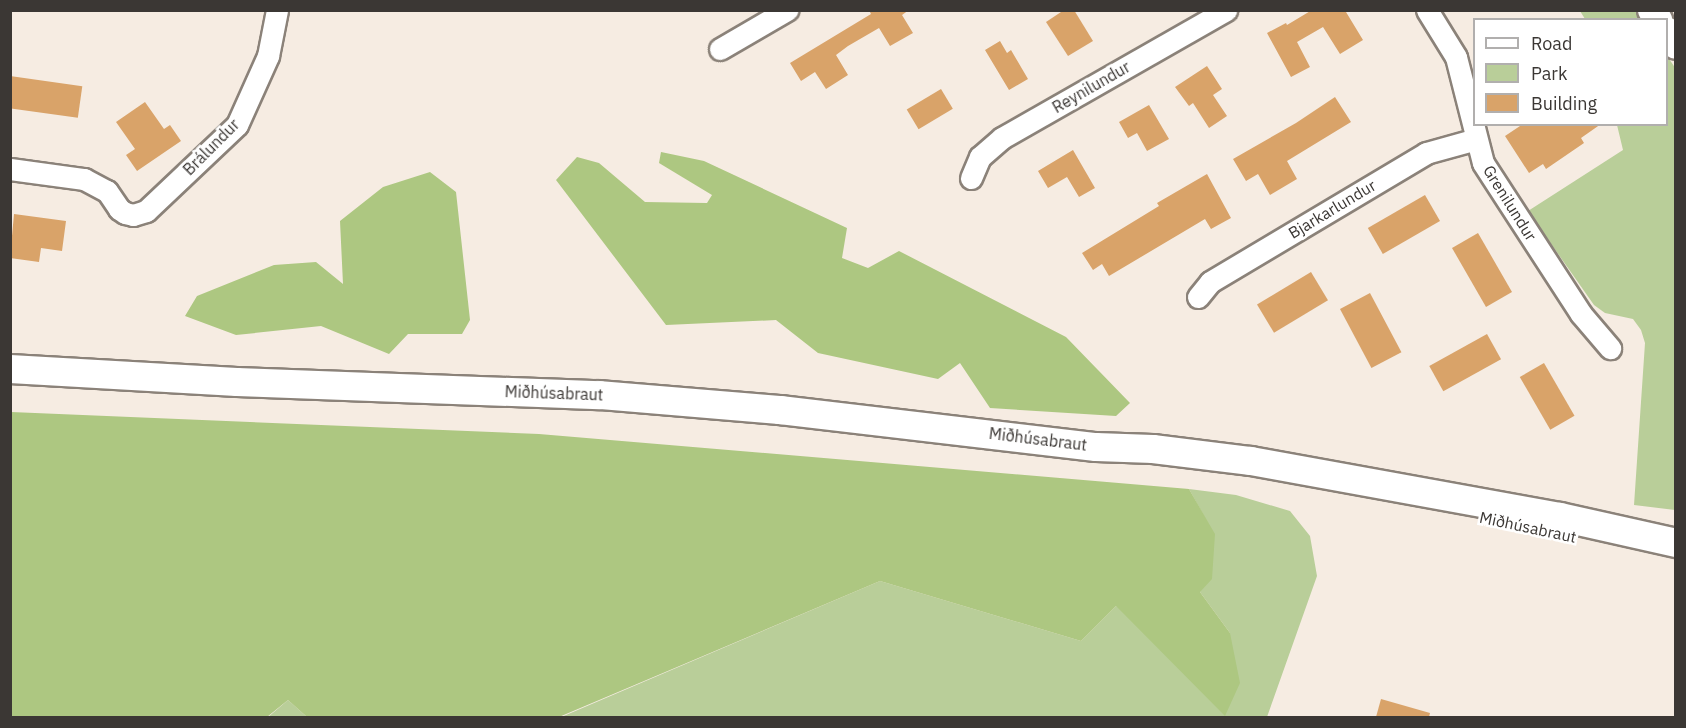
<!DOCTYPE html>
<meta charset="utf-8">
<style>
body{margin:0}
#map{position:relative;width:1686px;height:728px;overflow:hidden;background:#f6ece2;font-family:"IBM Plex Sans",sans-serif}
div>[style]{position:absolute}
.green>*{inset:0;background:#b9ce99}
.forest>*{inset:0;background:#adc781}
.building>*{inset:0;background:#d9a369;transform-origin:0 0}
.roads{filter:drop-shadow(2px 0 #8b8279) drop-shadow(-2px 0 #8b8279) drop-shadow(0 2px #8b8279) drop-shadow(0 -2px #8b8279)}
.street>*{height:21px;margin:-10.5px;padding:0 10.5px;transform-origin:10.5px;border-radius:10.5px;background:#fff}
.secondary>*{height:28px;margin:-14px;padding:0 14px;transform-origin:14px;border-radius:14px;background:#fff}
span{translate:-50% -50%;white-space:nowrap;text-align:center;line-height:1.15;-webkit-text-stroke:5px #fff;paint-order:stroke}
.street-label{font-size:16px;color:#3b3734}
.frame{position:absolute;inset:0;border:12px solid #3b3734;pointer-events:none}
.legend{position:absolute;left:1473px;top:18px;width:195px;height:108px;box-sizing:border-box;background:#fff;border:2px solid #b1afae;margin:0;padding:8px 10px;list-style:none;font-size:18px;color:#3b3734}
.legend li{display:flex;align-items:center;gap:12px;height:30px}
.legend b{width:30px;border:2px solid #b1afae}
</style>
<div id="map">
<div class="green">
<div style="clip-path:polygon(1580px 11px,1636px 11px,1642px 19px,1585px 19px)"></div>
<div style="clip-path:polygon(1667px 56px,1676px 69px,1675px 510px,1634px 505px,1645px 343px,1641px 330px,1633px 319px,1605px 313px,1594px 305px,1528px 211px,1623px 150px,1617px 125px,1666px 124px)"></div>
<div style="clip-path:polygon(1189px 489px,1236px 495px,1290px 511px,1310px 536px,1317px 576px,1267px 717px,559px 718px,880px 581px,1081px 641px,1116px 606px,1230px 633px,1200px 592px,1214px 534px)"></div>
<div style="clip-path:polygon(288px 700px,307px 717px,267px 718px)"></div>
</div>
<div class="forest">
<div style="clip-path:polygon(661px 152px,704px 161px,847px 228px,842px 258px,868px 268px,899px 251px,1066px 337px,1130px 403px,1116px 416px,990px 408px,960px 363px,938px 379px,818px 353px,776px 320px,666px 325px,556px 180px,577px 157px,599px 163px,645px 202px,707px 203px,712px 195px,659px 163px)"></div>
<div style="clip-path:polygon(430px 172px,456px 192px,470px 320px,462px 334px,408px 334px,389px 354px,321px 326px,236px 335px,185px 316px,197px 296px,274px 265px,316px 262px,343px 284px,340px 221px,383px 187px)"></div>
<div style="clip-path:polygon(11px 412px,539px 434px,1189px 489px,1215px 534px,1212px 579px,1200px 592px,1230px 633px,1240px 683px,1225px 716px,1116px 606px,1081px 641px,880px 581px,559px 717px,307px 717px,288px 700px,267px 717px,11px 717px)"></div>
</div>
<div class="building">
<div style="clip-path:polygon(869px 10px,909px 10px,902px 15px,913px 33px,890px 46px,879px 28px,848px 46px,836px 55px,848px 75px,826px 89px,815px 72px,801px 81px,790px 63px,871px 14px)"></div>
<div style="clip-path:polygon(1064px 10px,1074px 10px,1093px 41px,1068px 56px,1046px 22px)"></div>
<div style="clip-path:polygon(1312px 10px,1349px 10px,1346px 12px,1363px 40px,1340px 54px,1323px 27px,1297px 42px,1310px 67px,1291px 77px,1267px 33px,1286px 23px,1287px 25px)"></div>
<div style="clip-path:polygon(1000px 41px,1007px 53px,1011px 50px,1028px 79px,1009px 90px,985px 50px)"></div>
<div style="clip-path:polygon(1207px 66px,1222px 89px,1213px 95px,1227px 116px,1209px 128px,1193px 103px,1189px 106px,1175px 87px)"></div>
<div style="left:10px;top:76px;width:73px;height:32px;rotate:8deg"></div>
<div style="left:941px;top:89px;width:23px;height:40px;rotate:59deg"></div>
<div style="clip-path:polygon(1335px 97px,1351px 122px,1287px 161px,1297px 179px,1270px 195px,1258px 174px,1246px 181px,1233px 159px,1296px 123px)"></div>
<div style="clip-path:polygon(145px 102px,164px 129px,170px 125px,181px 141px,137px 171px,126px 155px,135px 149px,116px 122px)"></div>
<div style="clip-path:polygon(1149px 105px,1169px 139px,1147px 151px,1137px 133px,1128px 138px,1119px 122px)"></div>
<div style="clip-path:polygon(1523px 124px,1601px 124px,1581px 138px,1584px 143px,1546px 169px,1543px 164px,1529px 173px,1505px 136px)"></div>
<div style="clip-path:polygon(1073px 150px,1095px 188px,1079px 197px,1067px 177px,1048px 188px,1038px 171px)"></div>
<div style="clip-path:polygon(1207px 174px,1231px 218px,1211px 229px,1205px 219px,1109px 276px,1102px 264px,1093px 270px,1082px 253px,1159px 206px,1157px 203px)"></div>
<div style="left:1425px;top:195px;width:30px;height:66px;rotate:60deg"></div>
<div style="clip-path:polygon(14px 214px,66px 221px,62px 251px,41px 248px,39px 262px,10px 258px)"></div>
<div style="left:1478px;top:233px;width:68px;height:30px;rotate:60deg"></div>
<div style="left:1311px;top:272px;width:33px;height:63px;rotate:59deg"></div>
<div style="left:1370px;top:293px;width:67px;height:34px;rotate:62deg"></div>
<div style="left:1487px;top:334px;width:29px;height:66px;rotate:61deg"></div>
<div style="left:1544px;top:363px;width:61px;height:28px;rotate:60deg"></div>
<div style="clip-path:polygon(1381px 699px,1430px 713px,1429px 717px,1376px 717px)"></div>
</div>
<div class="roads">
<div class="street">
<div style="left:1427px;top:10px;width:55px;rotate:58.3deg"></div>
<div style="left:1456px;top:57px;width:109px;rotate:75.7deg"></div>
<div style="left:1483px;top:163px;width:180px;rotate:57deg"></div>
<div style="left:1581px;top:314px;width:45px;rotate:49.5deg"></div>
<div style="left:720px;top:49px;width:78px;rotate:-30.2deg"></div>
<div style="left:10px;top:169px;width:75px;rotate:7.7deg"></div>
<div style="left:84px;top:179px;width:26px;rotate:28deg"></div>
<div style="left:107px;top:191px;width:22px;rotate:56deg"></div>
<div style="left:119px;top:209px;width:7px;rotate:34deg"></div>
<div style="left:125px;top:213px;width:8px;rotate:14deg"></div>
<div style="left:133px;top:215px;width:14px;rotate:-17deg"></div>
<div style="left:146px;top:211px;width:125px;rotate:-43.4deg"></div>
<div style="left:237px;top:125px;width:76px;rotate:-65.8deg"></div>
<div style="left:268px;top:56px;width:47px;rotate:-78.9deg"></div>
<div style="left:971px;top:178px;width:23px;rotate:-67deg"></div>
<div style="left:980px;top:157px;width:29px;rotate:-41deg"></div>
<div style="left:1002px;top:138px;width:258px;rotate:-29.7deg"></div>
<div style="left:1198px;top:297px;width:19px;rotate:-51deg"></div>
<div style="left:1210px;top:282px;width:252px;rotate:-30.8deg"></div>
<div style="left:1426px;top:153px;width:52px;rotate:-15.6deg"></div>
</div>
<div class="secondary">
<div style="left:1652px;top:10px;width:12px;rotate:59deg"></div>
<div style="left:1666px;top:31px;width:17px;rotate:54deg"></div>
<div style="left:10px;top:369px;width:227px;rotate:3.3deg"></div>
<div style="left:237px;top:382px;width:363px;rotate:2.1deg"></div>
<div style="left:600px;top:395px;width:181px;rotate:4.8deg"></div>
<div style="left:780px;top:410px;width:318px;rotate:6.7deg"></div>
<div style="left:1096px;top:447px;width:57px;rotate:2deg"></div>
<div style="left:1153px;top:449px;width:99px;rotate:7deg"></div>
<div style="left:1251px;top:461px;width:314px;rotate:10.3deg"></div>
<div style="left:1560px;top:517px;width:119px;rotate:12.6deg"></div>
</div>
</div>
<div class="street-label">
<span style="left:1091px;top:87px;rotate:-30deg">Reynilundur</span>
<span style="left:211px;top:147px;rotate:-45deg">Brálundur</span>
<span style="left:1510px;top:203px;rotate:58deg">Grenilundur</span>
<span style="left:1332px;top:209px;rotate:-31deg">Bjarkarlundur</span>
<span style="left:554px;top:393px;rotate:2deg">Miðhúsabraut</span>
<span style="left:1038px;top:439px;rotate:7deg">Miðhúsabraut</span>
<span style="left:1528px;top:527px;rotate:12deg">Miðhúsabraut</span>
</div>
<div class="frame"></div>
<ul class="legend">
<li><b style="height:8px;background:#fff"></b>Road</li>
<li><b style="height:16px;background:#b9ce99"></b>Park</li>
<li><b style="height:16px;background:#d9a369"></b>Building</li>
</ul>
</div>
